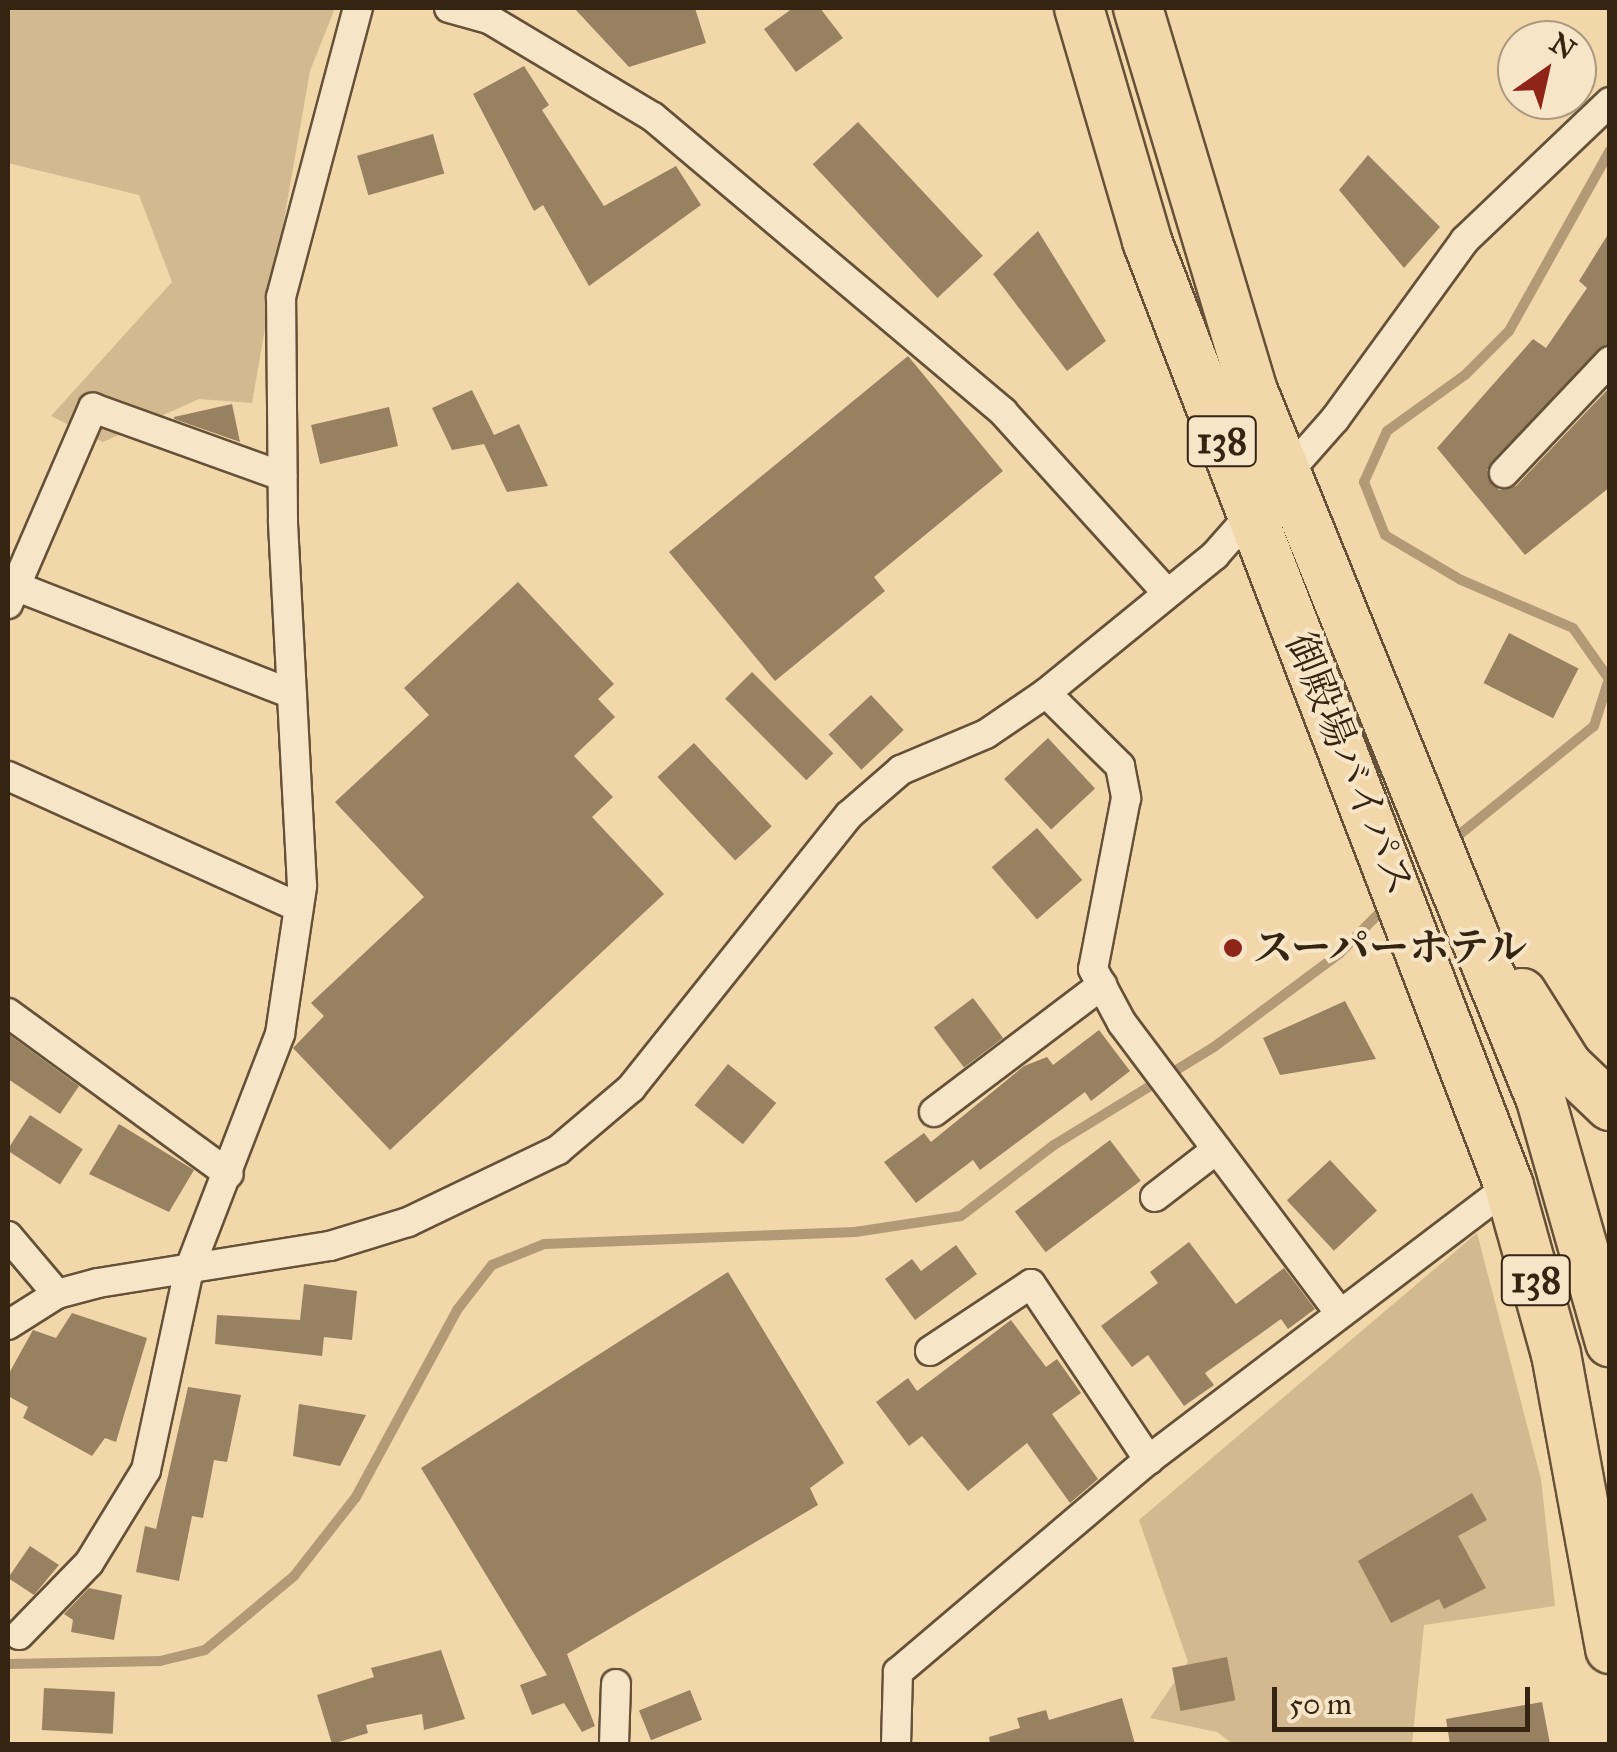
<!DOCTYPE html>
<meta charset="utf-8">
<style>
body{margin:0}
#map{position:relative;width:1617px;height:1752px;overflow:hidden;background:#f2d7aa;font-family:"IM FELL Great Primer","Noto Serif JP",serif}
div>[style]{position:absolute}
.green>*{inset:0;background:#d2b990}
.stream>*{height:10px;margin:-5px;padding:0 5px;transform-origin:5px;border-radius:5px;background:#b29a76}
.building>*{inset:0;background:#988161;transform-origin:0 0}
.roads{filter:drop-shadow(2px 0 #655138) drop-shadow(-2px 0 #655138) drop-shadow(0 2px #655138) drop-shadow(0 -2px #655138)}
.street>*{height:28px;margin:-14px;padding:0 14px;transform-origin:14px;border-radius:14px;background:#f7e5c8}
.highway>*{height:48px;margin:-24px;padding:0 24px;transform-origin:24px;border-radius:24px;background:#f2d7aa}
.dots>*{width:28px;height:28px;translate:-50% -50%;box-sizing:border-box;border:5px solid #f7e5c8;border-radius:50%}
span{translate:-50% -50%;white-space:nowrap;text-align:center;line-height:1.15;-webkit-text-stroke:8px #f7e5c8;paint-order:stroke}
.shield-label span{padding:2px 8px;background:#f7e5c8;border:2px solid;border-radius:8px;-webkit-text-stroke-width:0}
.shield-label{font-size:38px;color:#362412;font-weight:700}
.street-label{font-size:40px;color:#362412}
.poi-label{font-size:40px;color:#362412;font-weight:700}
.left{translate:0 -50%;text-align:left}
.frame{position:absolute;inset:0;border:10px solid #362412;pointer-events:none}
.north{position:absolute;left:1497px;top:20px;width:100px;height:100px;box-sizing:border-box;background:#f7e5c8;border:2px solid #aa987f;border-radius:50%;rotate:34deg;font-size:28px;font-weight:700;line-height:40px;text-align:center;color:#362412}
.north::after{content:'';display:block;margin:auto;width:35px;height:45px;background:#8f2418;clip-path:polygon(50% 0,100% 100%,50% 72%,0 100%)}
.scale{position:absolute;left:1272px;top:1687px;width:258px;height:45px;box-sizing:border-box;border:5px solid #362412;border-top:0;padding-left:12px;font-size:30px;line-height:35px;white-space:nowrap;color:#362412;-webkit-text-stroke:8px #f7e5c8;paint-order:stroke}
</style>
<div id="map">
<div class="green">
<div style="clip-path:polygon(8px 8px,335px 8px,310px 71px,252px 403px,199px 399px,103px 442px,51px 416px,172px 282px,139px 195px,8px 163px)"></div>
<div style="clip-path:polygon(1477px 1233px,1541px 1479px,1555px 1606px,1424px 1625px,1412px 1744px,1233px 1744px,1217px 1732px,1150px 1718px,1188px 1662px,1139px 1520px)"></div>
</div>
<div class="stream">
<div style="left:1449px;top:843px;width:186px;rotate:-38.9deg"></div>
<div style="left:1594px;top:726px;width:49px;rotate:-72.3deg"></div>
<div style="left:1609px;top:679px;width:62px;rotate:-125.2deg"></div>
<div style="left:1573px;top:628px;width:122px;rotate:-156.8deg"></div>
<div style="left:1461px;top:580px;width:88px;rotate:-149.4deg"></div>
<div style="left:1385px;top:535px;width:57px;rotate:-111.6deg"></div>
<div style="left:1364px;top:482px;width:56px;rotate:-65.7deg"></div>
<div style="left:1387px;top:431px;width:96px;rotate:-35.7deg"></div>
<div style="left:1465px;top:375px;width:62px;rotate:-45deg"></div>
<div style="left:1509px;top:331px;width:207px;rotate:-60.8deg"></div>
<div style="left:8px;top:1664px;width:152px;rotate:-1.1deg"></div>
<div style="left:160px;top:1661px;width:46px;rotate:-13.7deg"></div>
<div style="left:205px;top:1650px;width:116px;rotate:-39.7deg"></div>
<div style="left:294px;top:1576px;width:100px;rotate:-51.9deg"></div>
<div style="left:356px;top:1497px;width:213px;rotate:-61.6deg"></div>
<div style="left:457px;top:1310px;width:57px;rotate:-52.1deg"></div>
<div style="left:492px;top:1265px;width:56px;rotate:-22deg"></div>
<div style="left:544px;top:1244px;width:311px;rotate:-2.2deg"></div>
<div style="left:855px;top:1232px;width:107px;rotate:-8.6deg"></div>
<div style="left:961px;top:1216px;width:117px;rotate:-37.4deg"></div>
<div style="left:1054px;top:1145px;width:188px;rotate:-31.5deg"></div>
<div style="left:1214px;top:1047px;width:157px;rotate:-36.7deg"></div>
<div style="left:1340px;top:953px;width:67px;rotate:-45.6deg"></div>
</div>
<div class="building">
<div style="clip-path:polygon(574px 8px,695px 8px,706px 43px,629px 67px)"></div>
<div style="clip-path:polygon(793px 8px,820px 8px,843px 38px,796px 72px,764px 29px)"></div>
<div style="clip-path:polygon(524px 66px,549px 105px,542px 110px,604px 206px,676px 166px,701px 205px,589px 286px,543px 205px,534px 211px,473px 94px)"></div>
<div style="left:858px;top:122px;width:183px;height:62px;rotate:47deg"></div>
<div style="left:433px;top:134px;width:41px;height:79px;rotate:74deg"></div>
<div style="clip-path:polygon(1368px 155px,1440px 227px,1404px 268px,1339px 190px)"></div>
<div style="clip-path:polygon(1038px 231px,1106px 341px,1067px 371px,993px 274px)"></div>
<div style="clip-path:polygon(1610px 231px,1610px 344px,1487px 470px,1499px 490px,1516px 486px,1610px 387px,1610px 487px,1525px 555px,1437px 448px,1533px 339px,1546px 348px,1587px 288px,1579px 281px)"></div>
<div style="clip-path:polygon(908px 356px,1003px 471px,874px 577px,885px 591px,775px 681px,669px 552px)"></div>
<div style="clip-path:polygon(472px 390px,494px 435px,519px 424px,548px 486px,507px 492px,484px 444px,452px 450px,432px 408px)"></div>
<div style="clip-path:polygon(232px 404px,240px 442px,174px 419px,174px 417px)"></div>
<div style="left:389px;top:407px;width:40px;height:80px;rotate:77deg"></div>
<div style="clip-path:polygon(518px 582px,614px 684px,598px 699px,615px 717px,574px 756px,613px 797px,592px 817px,664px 894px,390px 1150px,293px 1048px,324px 1016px,311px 1003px,424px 897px,335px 802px,429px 715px,404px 688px)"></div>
<div style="left:1509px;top:633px;width:78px;height:56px;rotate:27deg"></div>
<div style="left:752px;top:672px;width:115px;height:38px;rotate:45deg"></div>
<div style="left:871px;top:695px;width:48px;height:58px;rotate:47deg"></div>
<div style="left:1048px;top:738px;width:69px;height:60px;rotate:47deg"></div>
<div style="left:694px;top:743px;width:114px;height:50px;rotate:47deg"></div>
<div style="left:1037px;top:828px;width:69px;height:60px;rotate:49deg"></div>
<div style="left:973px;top:998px;width:50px;height:49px;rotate:53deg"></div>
<div style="clip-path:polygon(1345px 1001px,1376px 1059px,1280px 1075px,1263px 1038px)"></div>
<div style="clip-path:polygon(1099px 1030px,1130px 1071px,1091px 1101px,1085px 1092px,980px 1170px,973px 1160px,916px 1203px,884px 1162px,924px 1133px,931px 1142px,1024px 1066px,1047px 1057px,1053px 1065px)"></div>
<div style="clip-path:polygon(8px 1034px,79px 1086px,60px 1114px,8px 1079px)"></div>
<div style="left:728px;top:1064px;width:62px;height:53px;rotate:39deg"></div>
<div style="left:30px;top:1115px;width:63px;height:42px;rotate:33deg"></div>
<div style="clip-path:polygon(119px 1124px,194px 1170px,169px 1212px,89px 1174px)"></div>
<div style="left:1110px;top:1140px;width:51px;height:119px;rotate:53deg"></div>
<div style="left:1330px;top:1160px;width:69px;height:59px;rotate:47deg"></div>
<div style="clip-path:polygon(1189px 1242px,1236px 1304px,1284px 1268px,1315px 1309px,1288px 1329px,1281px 1319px,1205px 1373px,1214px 1385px,1184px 1406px,1148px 1355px,1132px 1367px,1101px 1326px,1158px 1283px,1150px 1272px)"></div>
<div style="clip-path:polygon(956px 1245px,977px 1274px,915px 1320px,885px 1279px,912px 1259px,921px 1271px)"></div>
<div style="clip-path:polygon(728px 1272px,844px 1463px,810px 1488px,818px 1505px,567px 1654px,595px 1726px,582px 1732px,564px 1703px,532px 1715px,520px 1685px,547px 1675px,421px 1468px)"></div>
<div style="clip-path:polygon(304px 1284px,357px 1291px,352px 1340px,324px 1337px,322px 1356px,215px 1344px,217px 1315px,300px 1320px)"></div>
<div style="clip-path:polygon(72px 1313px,147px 1338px,116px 1442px,105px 1438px,92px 1456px,23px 1418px,28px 1407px,8px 1396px,8px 1375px,33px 1330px,56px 1338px)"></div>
<div style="clip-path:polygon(1011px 1320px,1046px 1367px,1057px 1359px,1081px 1393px,1052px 1414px,1098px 1479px,1070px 1503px,1027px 1443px,968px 1491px,922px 1436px,909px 1446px,876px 1402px,908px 1378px,917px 1391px)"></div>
<div style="clip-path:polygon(188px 1387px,241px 1395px,227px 1462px,214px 1460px,203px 1518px,192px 1516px,179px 1581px,136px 1572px,145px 1526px,156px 1529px)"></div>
<div style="clip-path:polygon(299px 1404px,366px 1415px,340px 1466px,293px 1456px)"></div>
<div style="clip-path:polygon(1472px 1493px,1487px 1520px,1458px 1536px,1486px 1588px,1444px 1609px,1439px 1599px,1391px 1623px,1358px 1561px)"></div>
<div style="clip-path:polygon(30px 1546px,59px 1565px,34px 1595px,8px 1578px)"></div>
<div style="clip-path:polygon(89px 1588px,122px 1595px,114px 1640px,71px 1632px,73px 1620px,64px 1614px)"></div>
<div style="clip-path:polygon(441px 1650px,465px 1719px,424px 1730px,422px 1714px,366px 1725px,368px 1733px,332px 1744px,317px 1695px,374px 1677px,371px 1668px)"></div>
<div style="left:1227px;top:1657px;width:44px;height:56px;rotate:79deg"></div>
<div style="left:44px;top:1688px;width:71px;height:42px;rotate:3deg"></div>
<div style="left:690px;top:1690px;width:32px;height:55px;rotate:68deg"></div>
<div style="clip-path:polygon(1122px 1698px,1135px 1744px,990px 1744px,989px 1737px,1020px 1728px,1017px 1718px,1046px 1710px,1049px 1720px)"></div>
<div style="clip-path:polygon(1542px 1702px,1550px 1744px,1450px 1744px,1446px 1719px)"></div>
</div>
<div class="roads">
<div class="street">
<div style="left:449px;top:8px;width:41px;rotate:15.4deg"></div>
<div style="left:489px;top:19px;width:191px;rotate:30.9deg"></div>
<div style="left:653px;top:117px;width:458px;rotate:40.1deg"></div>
<div style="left:1003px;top:412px;width:244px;rotate:47.8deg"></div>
<div style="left:1504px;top:473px;width:154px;rotate:-46.6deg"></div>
<div style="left:15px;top:586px;width:297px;rotate:21.3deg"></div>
<div style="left:8px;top:604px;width:214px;rotate:-66.6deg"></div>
<div style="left:93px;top:408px;width:201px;rotate:19.8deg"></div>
<div style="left:1046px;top:693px;width:104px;rotate:44.6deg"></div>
<div style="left:1120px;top:766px;width:33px;rotate:79deg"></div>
<div style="left:1126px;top:798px;width:174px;rotate:100.9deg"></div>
<div style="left:1093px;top:969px;width:61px;rotate:61.8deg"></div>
<div style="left:1122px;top:1023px;width:363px;rotate:53.1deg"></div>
<div style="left:8px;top:776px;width:318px;rotate:24.3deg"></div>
<div style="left:8px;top:1013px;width:273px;rotate:36.1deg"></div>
<div style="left:934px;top:1112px;width:211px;rotate:-37.1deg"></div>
<div style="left:1155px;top:1197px;width:78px;rotate:-37.7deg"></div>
<div style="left:8px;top:1236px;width:76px;rotate:49.8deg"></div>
<div style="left:8px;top:1325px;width:58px;rotate:-32.3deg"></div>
<div style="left:57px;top:1294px;width:42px;rotate:-15deg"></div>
<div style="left:98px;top:1283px;width:235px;rotate:-9.1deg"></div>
<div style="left:330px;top:1246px;width:82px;rotate:-17.1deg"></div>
<div style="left:408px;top:1222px;width:166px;rotate:-25.6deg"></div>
<div style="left:558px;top:1150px;width:96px;rotate:-40.3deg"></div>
<div style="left:631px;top:1088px;width:349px;rotate:-51.4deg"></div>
<div style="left:849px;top:815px;width:69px;rotate:-40.9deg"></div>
<div style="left:901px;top:770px;width:92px;rotate:-23deg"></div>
<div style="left:986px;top:734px;width:73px;rotate:-34.3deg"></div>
<div style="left:1046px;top:693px;width:218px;rotate:-39.2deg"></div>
<div style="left:1215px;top:555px;width:181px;rotate:-48.6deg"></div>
<div style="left:1335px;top:419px;width:221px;rotate:-54deg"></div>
<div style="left:1465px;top:240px;width:200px;rotate:-43.6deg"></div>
<div style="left:930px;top:1351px;width:121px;rotate:-33.6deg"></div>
<div style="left:1031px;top:1284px;width:212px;rotate:56.2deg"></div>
<div style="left:19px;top:1635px;width:100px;rotate:-45.8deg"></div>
<div style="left:89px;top:1563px;width:109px;rotate:-58.5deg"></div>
<div style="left:146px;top:1470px;width:205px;rotate:-77.9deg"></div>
<div style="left:189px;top:1270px;width:253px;rotate:-68.9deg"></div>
<div style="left:280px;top:1034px;width:150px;rotate:-81.5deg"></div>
<div style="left:302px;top:886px;width:366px;rotate:-93deg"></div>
<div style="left:283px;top:520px;width:223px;rotate:-90.5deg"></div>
<div style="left:281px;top:297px;width:299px;rotate:-75.1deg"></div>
<div style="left:614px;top:1744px;width:60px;rotate:-88.1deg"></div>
<div style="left:896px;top:1744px;width:72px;rotate:-88.4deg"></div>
<div style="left:898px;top:1672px;width:321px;rotate:-40.3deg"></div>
<div style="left:1143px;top:1464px;width:460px;rotate:-37.2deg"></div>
</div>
<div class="highway">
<div style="left:1079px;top:8px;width:243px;rotate:73.7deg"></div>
<div style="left:1147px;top:241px;width:1012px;rotate:69.04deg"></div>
<div style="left:1509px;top:1186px;width:174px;rotate:74.4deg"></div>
<div style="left:1556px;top:1354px;width:300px;rotate:79.6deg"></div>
<div style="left:1138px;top:8px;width:400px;rotate:73.3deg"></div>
<div style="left:1253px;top:391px;width:765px;rotate:67.89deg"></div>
<div style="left:1541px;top:1100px;width:252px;rotate:74.1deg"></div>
<div style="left:1522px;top:993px;width:86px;rotate:57.8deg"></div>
<div style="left:1568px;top:1066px;width:58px;rotate:43.6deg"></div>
</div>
</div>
<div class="dots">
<div style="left:1233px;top:948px;background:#8f2418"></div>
</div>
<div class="shield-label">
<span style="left:1222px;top:441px">138</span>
<span style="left:1536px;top:1280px">138</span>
</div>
<div class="street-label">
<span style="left:1350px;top:764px;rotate:68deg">御殿場バイパス</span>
</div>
<div class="poi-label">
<span class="left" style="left:1253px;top:948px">スーパーホテル</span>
</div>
<div class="frame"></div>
<div class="north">N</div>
<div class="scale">50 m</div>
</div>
